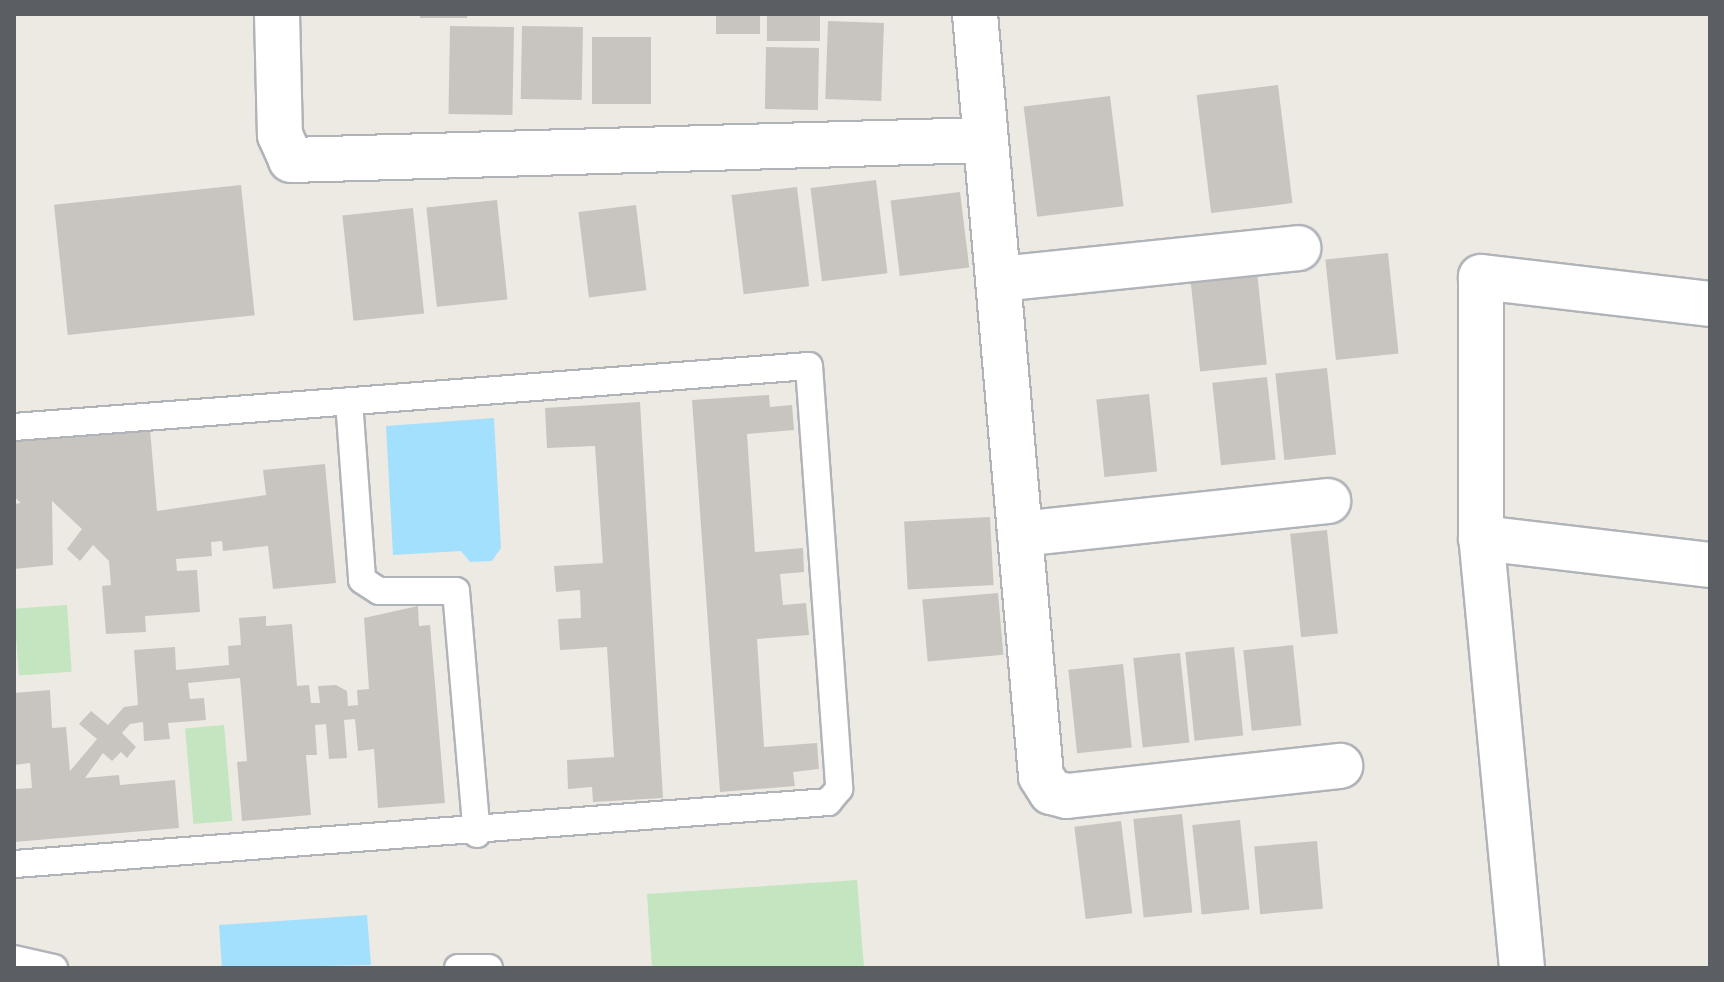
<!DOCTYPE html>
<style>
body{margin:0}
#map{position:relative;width:1724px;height:982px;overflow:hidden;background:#edeae3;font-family:"Titillium Web",sans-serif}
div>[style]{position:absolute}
.green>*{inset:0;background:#c3e5bf;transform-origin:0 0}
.water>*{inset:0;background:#a3e0fd}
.building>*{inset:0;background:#c8c5c0;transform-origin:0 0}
.roads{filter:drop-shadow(2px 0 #b0b4b8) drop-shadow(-2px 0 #b0b4b8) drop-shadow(0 2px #b0b4b8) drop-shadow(0 -2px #b0b4b8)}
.lane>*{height:26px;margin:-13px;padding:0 13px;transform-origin:13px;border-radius:13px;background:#fff}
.street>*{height:44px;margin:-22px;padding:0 22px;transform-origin:22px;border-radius:22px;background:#fff}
span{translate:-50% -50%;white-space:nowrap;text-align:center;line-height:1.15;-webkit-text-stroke:8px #fff;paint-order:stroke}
.frame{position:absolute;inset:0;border:16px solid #5b5f63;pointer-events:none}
</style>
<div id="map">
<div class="green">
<div style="left:67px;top:605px;width:67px;height:53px;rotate:86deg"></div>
<div style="left:224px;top:725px;width:96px;height:39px;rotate:85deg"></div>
<div style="clip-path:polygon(857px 880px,864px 968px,652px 968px,647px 894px)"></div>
</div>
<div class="water">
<div style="clip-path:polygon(494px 418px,501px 548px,492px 561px,470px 562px,461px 551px,393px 555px,386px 426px)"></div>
<div style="clip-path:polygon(367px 915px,371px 965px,222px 968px,219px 925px)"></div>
</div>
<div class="building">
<div style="left:420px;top:14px;width:47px;height:4px"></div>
<div style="left:716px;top:14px;width:44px;height:20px"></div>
<div style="left:767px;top:14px;width:53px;height:27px"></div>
<div style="left:828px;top:21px;width:56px;height:78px;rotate:2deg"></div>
<div style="left:450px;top:26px;width:64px;height:88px;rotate:1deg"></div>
<div style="left:522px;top:26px;width:61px;height:73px;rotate:1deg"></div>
<div style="left:592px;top:37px;width:59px;height:67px"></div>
<div style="left:766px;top:47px;width:53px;height:62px;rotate:1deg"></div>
<div style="left:1278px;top:85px;width:119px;height:82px;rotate:83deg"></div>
<div style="left:1110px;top:96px;width:111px;height:87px;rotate:83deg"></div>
<div style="left:876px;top:180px;width:94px;height:66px;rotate:83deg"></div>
<div style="left:241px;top:185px;width:131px;height:188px;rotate:84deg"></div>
<div style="left:797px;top:187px;width:100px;height:66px;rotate:83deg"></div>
<div style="left:960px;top:192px;width:76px;height:70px;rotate:83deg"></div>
<div style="left:497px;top:200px;width:100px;height:71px;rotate:84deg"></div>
<div style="left:636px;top:205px;width:86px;height:58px;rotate:83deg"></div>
<div style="left:413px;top:208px;width:106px;height:71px;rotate:84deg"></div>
<div style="left:1388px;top:253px;width:101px;height:63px;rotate:84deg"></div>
<div style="left:1256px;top:262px;width:103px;height:67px;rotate:84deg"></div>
<div style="left:1327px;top:368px;width:87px;height:52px;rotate:84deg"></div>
<div style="left:1267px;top:377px;width:83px;height:55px;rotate:84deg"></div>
<div style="left:1149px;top:394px;width:78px;height:53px;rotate:84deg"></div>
<div style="clip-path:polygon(769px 395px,770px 407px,792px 405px,794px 430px,747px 434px,755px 552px,803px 548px,804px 572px,780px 574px,783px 605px,806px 603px,809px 635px,757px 639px,764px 747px,817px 743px,819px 769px,793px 772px,795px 786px,720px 792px,692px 400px)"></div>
<div style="clip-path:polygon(640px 402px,663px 798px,593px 802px,592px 787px,568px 789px,567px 760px,614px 757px,607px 647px,560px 650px,558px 619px,581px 618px,580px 590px,556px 592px,554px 566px,603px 563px,595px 446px,547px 448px,545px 408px)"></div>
<div style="clip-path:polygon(150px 429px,157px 511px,266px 495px,263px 470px,325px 464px,336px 583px,273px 589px,268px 546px,223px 551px,222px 541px,211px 542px,212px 556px,176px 559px,177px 571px,197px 570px,200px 612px,145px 616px,146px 632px,106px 634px,102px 586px,111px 585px,109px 561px,93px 545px,80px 561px,67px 549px,82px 529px,52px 501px,53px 565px,14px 569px,14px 504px,21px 503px,14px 497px,14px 440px)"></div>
<div style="left:990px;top:517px;width:68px;height:86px;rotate:87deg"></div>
<div style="left:1327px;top:530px;width:104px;height:37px;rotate:84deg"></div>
<div style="left:998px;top:593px;width:62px;height:76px;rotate:85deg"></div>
<div style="clip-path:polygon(418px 606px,419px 626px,430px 625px,445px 803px,378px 808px,374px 749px,358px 751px,355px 719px,344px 720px,347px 758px,329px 759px,326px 724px,315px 725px,317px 755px,306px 755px,311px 815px,242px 821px,237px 762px,247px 761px,240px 678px,188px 683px,190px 699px,204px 698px,206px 720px,168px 723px,170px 739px,144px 741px,143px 722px,130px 724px,122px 733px,136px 747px,127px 758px,121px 752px,112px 761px,103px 753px,85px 778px,119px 775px,120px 785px,175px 780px,179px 828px,14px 842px,14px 789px,32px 788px,30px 763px,14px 765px,14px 693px,50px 690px,52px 728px,66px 727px,70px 771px,97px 739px,79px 724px,91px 711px,108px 725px,124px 707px,138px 705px,134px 650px,175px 647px,176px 670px,229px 665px,228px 646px,241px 645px,239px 618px,266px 616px,266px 626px,292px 624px,297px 686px,309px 685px,311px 703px,320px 703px,318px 686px,336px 685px,347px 691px,348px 706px,358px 705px,357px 690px,369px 689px,364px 618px)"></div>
<div style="left:1293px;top:645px;width:81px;height:50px;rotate:84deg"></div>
<div style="left:1234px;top:647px;width:89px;height:49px;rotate:84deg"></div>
<div style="left:1180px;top:653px;width:90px;height:47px;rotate:84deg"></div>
<div style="left:1123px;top:664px;width:84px;height:55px;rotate:84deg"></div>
<div style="left:1182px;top:814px;width:99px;height:49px;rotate:84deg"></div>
<div style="left:1240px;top:820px;width:90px;height:48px;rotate:84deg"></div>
<div style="left:1121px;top:821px;width:93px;height:47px;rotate:83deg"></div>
<div style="left:1317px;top:841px;width:68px;height:63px;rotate:85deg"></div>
</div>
<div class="roads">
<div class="lane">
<div style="left:349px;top:401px;width:179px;rotate:85.8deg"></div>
<div style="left:362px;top:580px;width:20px;rotate:33deg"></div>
<div style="left:379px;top:591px;width:77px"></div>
<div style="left:456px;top:591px;width:244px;rotate:85.1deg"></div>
<div style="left:14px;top:427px;width:797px;rotate:-4.39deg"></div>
<div style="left:809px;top:366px;width:424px;rotate:85.9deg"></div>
<div style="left:839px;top:789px;width:17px;rotate:130deg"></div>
<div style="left:828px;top:802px;width:816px;rotate:175.64deg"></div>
<div style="left:14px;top:959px;width:41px;rotate:12.7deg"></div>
<div style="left:458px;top:968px;width:31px"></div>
</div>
<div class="street">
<div style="left:277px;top:14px;width:121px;rotate:88.6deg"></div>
<div style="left:280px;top:135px;width:27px;rotate:66deg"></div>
<div style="left:291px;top:160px;width:694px;rotate:-1.65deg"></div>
<div style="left:975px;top:14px;width:765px;rotate:85.05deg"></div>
<div style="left:1041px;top:776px;width:19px;rotate:58deg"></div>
<div style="left:1051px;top:792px;width:16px;rotate:14deg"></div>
<div style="left:1067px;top:796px;width:275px;rotate:-6.3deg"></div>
<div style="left:999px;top:279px;width:301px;rotate:-5.9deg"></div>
<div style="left:1020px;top:534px;width:310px;rotate:-6.1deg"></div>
<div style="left:1481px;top:538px;width:231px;rotate:6.7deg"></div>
<div style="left:1522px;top:968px;width:432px;rotate:-95.4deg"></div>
<div style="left:1481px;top:538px;width:261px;rotate:-90deg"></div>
<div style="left:1481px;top:277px;width:231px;rotate:6.7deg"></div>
</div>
</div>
<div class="frame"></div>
</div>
